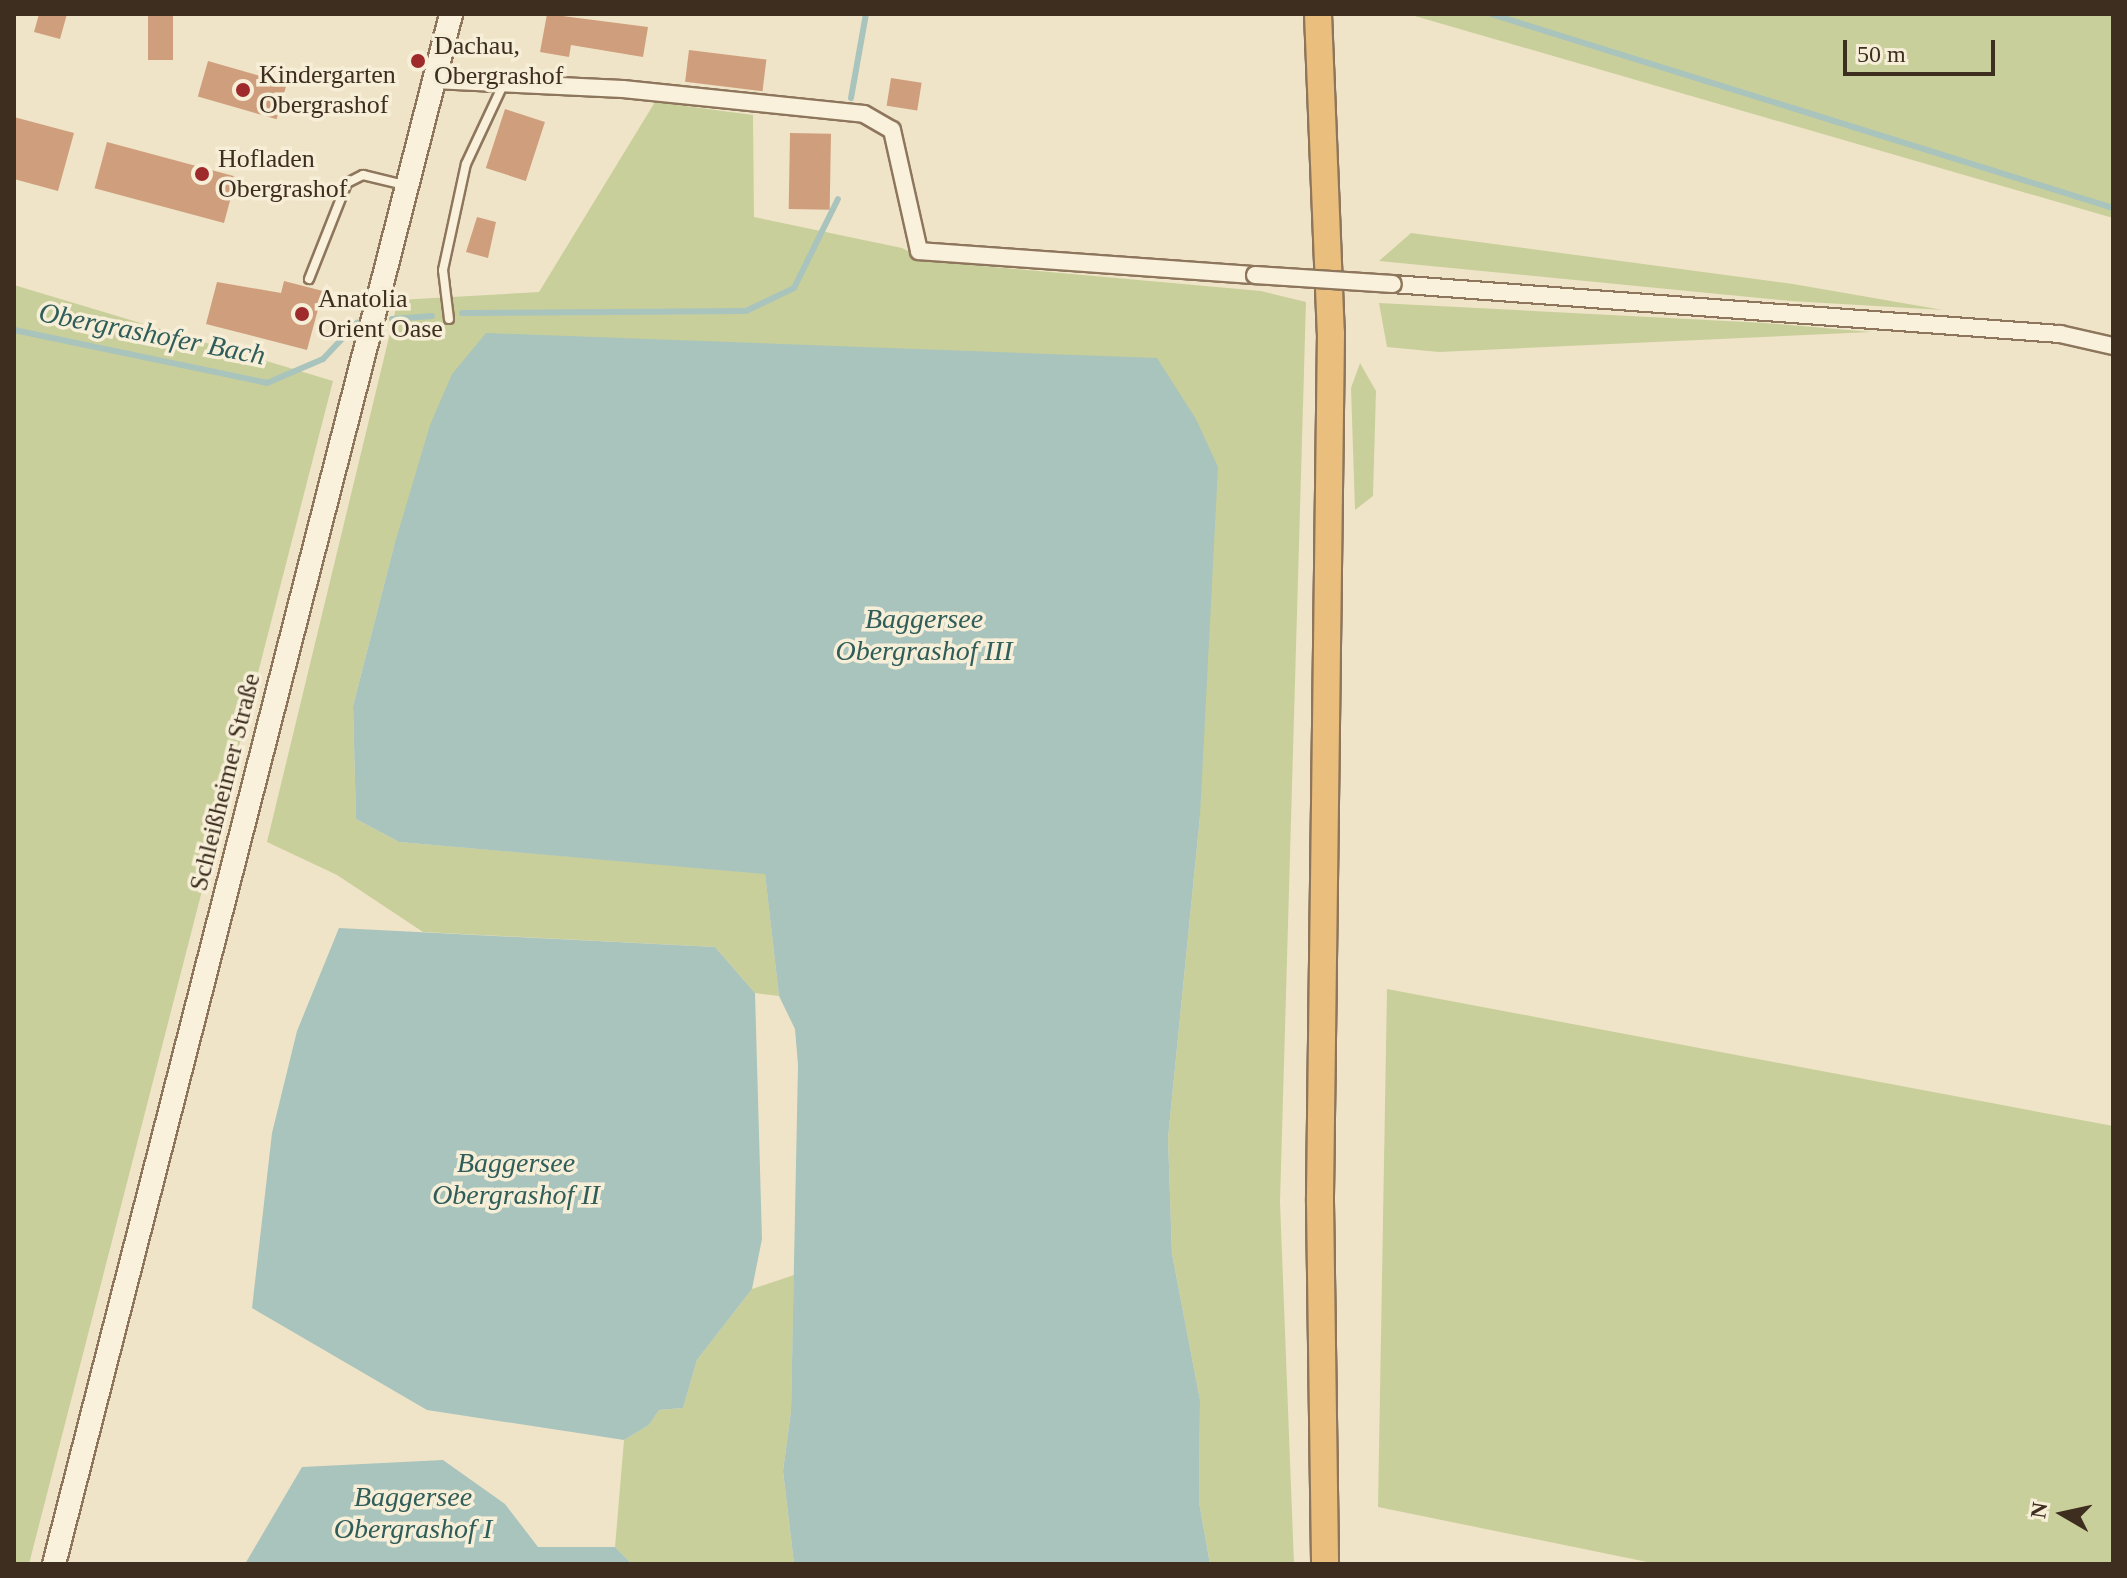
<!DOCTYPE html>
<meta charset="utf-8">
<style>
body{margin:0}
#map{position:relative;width:2127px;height:1578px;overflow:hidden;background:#f0e4c8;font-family:Georgia,serif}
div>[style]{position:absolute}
.green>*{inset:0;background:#c9cf9b}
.water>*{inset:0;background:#a9c4bc}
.stream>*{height:6px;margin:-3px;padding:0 3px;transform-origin:3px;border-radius:3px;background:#a9c4bc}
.building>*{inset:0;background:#cf9f7d;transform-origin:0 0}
.roads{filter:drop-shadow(2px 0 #8d765c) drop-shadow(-2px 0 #8d765c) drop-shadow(0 2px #8d765c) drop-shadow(0 -2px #8d765c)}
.service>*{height:8px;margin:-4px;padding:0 4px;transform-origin:4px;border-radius:4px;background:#faf1dc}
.minor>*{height:16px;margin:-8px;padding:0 8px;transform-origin:8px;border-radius:8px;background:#faf1dc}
.secondary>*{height:22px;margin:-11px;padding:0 11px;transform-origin:11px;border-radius:11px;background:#faf1dc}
.trunk>*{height:26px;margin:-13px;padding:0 13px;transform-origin:13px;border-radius:13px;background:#eabe7c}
.bridges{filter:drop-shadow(2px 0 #8d765c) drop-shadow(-2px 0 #8d765c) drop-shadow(0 2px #8d765c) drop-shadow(0 -2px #8d765c)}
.minor-bridge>*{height:16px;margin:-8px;padding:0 8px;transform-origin:8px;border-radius:8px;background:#faf1dc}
.dots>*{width:22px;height:22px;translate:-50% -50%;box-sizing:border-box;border:4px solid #f7eed8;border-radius:50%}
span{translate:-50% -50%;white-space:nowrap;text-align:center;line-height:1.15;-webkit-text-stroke:7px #f7eed8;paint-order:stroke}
.poi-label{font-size:26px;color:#3d2e20}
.left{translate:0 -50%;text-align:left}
.street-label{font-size:26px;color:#3d2e20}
.water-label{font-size:28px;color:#2f5d5a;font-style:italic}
.frame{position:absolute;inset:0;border:16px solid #3d2e20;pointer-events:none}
.north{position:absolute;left:2023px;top:1474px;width:80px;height:80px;-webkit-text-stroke:6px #f7eed8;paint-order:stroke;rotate:279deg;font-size:22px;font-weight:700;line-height:32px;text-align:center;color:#3d2e20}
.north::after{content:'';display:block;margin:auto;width:28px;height:36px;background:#3d2e20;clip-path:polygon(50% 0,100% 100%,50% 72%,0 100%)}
.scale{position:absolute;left:1843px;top:40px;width:152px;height:36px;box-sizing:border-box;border:4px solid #3d2e20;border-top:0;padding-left:10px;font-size:24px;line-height:28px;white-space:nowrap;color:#3d2e20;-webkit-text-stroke:6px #f7eed8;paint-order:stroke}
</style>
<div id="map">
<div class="green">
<div style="clip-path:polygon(1408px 14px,2113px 14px,2113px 218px)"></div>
<div style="clip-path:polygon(655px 102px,753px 115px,754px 217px,902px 248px,927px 261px,1261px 291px,1306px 302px,1280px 1202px,1294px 1564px,1210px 1564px,1199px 1502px,1200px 1400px,1172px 1254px,1168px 1138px,1200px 816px,394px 546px,353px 706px,356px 819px,399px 842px,765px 873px,779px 996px,755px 993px,715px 947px,423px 932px,337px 875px,267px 842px,398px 300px,539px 292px)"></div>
<div style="clip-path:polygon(1411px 233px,1793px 284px,1943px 310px,1791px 301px,1379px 261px)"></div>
<div style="clip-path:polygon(14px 285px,333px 381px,29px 1564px,14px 1564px)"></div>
<div style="clip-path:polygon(1379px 303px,1765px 323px,1871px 332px,1439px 352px,1387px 347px)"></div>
<div style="clip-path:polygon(1360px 363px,1376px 391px,1373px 496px,1355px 510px,1351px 388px)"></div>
<div style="clip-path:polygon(1387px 989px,2113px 1126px,2113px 1564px,1657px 1564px,1378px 1507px)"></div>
<div style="clip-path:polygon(794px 1275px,791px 1411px,783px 1471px,794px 1564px,632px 1564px,615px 1547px,624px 1440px,649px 1425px,659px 1410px,683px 1408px,697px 1360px,752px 1289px)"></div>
</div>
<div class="water">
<div style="clip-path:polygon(486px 333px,1157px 358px,1196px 419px,1218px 467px,1200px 816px,1168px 1138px,1172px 1254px,1200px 1400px,1199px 1502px,1210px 1564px,794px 1564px,783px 1471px,791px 1411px,798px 1065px,795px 1029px,779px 996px,765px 874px,399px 842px,356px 819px,353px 706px,394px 546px,430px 425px,452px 374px)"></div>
<div style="clip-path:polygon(339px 928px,715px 947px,755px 993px,762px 1239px,752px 1289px,697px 1360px,683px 1408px,659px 1410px,649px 1425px,624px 1440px,427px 1410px,252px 1308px,272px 1133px,297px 1031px)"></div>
<div style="clip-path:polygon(443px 1460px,505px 1504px,538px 1547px,615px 1547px,632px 1564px,245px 1564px,302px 1467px)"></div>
</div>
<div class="stream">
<div style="left:1491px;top:14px;width:652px;rotate:17.32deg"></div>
<div style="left:851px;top:98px;width:85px;rotate:-79.9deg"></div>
<div style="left:462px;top:313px;width:284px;rotate:-0.4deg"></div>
<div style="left:746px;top:311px;width:53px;rotate:-25.6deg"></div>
<div style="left:794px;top:288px;width:99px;rotate:-63.7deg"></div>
<div style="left:392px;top:319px;width:40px;rotate:-4.3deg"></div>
<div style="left:14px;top:330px;width:258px;rotate:11.8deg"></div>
<div style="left:267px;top:383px;width:61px;rotate:-23.2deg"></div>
<div style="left:323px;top:359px;width:50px;rotate:-46.6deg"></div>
</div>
<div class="building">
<div style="clip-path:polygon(39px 14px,67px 14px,60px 39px,34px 32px)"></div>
<div style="left:148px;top:14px;width:25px;height:46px"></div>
<div style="clip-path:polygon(547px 14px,648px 27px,643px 57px,571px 45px,569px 57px,540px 52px)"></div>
<div style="left:689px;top:50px;width:78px;height:32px;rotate:7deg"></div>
<div style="left:208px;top:61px;width:82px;height:37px;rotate:16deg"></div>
<div style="left:891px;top:78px;width:31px;height:28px;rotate:9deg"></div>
<div style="left:505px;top:109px;width:42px;height:62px;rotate:18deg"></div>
<div style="clip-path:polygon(14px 117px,74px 133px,58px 191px,14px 179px)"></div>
<div style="left:790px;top:133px;width:41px;height:76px;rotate:1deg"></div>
<div style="left:107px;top:142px;width:134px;height:48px;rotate:15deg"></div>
<div style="clip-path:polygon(477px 217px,496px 222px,488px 258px,466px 252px)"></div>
<div style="clip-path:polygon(284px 281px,323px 291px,307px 350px,206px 324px,217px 282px,281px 293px)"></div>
</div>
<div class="roads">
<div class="service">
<div style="left:309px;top:279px;width:103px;rotate:-68.4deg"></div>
<div style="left:347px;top:183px;width:18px;rotate:-27deg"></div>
<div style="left:363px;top:175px;width:42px;rotate:13.7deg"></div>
<div style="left:449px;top:319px;width:49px;rotate:-97deg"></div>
<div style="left:443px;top:270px;width:108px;rotate:-77.8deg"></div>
<div style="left:466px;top:164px;width:89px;rotate:-64.9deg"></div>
</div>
<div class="minor">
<div style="left:434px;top:80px;width:189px;rotate:2.7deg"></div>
<div style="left:623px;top:89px;width:242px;rotate:5.9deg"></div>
<div style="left:864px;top:114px;width:32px;rotate:30deg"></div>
<div style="left:892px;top:130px;width:124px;rotate:77.4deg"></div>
<div style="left:919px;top:251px;width:337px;rotate:4.1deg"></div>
<div style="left:1393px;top:284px;width:669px;rotate:4.29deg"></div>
<div style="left:2060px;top:334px;width:54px;rotate:12.8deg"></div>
</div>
<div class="secondary">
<div style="left:54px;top:1564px;width:1600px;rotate:-75.63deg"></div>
</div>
<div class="trunk">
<div style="left:1318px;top:14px;width:319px;rotate:87.7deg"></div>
<div style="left:1331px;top:333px;width:869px;rotate:90.73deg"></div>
<div style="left:1320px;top:1202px;width:362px;rotate:89.2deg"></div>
</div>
</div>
<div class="bridges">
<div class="minor-bridge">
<div style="left:1255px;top:275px;width:138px;rotate:3.7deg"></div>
</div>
</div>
<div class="dots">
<div style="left:418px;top:61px;background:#9e2a2b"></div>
<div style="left:243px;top:90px;background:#9e2a2b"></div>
<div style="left:202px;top:174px;background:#9e2a2b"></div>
<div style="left:302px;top:314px;background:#9e2a2b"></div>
</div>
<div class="poi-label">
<span class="left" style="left:434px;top:61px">Dachau,<br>Obergrashof</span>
<span class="left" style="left:259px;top:90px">Kindergarten<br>Obergrashof</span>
<span class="left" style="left:218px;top:174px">Hofladen<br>Obergrashof</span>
<span class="left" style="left:318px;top:314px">Anatolia<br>Orient Oase</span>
</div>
<div class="street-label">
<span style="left:225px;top:782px;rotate:-76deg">Schleißheimer Straße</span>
</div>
<div class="water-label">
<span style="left:152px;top:334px;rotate:11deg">Obergrashofer Bach</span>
<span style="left:924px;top:635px">Baggersee<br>Obergrashof III</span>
<span style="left:516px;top:1179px">Baggersee<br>Obergrashof II</span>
<span style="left:413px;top:1513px">Baggersee<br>Obergrashof I</span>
</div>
<div class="frame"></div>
<div class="north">N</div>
<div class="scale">50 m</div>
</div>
